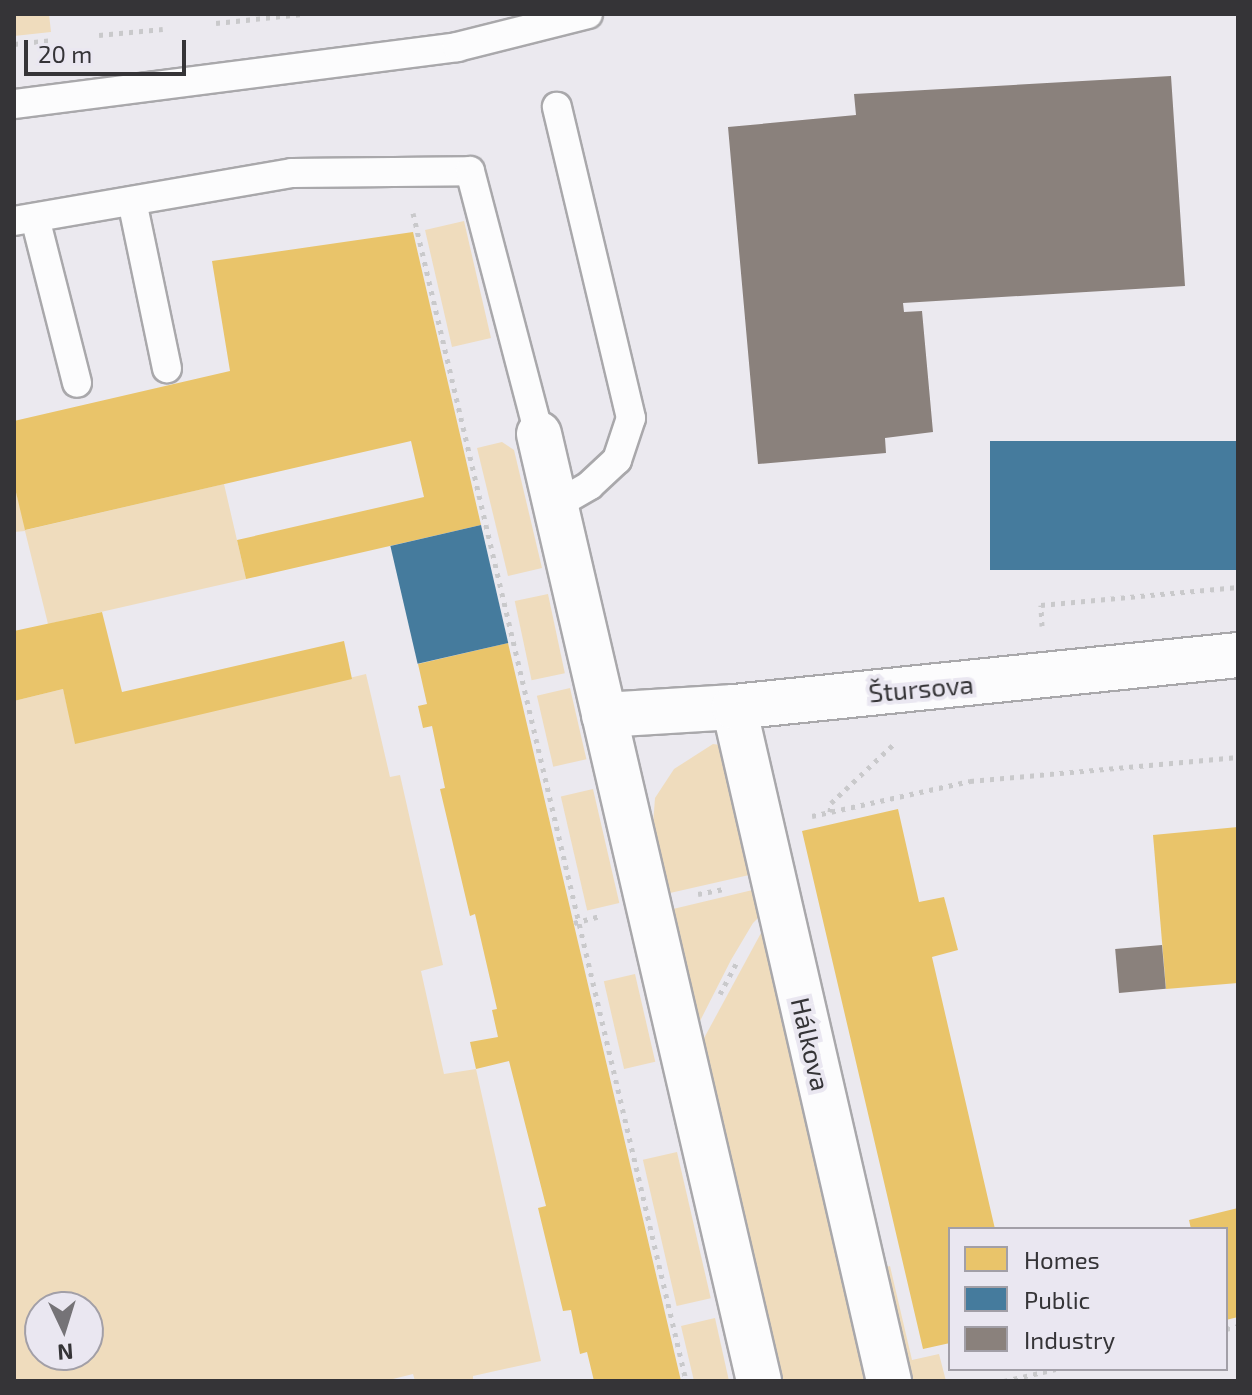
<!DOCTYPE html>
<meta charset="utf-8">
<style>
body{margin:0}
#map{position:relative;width:1252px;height:1395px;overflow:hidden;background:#ebe9ef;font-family:"Exo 2",sans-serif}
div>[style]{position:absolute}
.green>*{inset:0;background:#efdcbd;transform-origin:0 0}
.homes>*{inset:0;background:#e9c46a}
.public>*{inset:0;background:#457b9d;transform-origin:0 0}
.industry>*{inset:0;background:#8a817c;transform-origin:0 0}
.path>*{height:5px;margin-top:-2.5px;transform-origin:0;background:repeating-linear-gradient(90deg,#c9c9cb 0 4px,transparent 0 10px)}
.roads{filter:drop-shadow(2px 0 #a9a8ab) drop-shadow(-2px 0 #a9a8ab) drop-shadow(0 2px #a9a8ab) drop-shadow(0 -2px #a9a8ab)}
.lane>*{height:28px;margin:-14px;padding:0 14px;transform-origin:14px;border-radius:14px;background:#fcfcfd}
.street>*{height:44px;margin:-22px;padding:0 22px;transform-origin:22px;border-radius:22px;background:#fcfcfd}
span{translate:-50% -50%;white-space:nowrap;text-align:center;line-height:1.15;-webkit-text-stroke:8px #eae7f1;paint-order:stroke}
.street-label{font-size:26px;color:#353437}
.frame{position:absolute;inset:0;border:16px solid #353437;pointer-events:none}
.legend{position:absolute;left:948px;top:1227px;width:280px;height:144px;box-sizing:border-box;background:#eae7f1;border:2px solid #a29fa7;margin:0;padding:10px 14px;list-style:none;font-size:24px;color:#353437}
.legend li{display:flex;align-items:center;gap:16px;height:40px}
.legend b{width:40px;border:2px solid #a29fa7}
.north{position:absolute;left:24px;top:1291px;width:80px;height:80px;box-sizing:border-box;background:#eae7f1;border:2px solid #a29fa7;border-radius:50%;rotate:176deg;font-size:22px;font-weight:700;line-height:32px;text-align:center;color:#353437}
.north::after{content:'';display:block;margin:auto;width:28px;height:36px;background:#757377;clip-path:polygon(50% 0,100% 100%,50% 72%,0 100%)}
.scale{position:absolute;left:24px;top:40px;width:162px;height:36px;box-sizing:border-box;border:4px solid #353437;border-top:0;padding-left:10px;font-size:24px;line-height:28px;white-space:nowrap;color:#353437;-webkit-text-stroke:6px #eae7f1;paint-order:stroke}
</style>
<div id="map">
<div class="green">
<div style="clip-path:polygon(14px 14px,49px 14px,51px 32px,14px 36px)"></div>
<div style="left:464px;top:221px;width:120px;height:40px;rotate:77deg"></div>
<div style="clip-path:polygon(502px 442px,514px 450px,542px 568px,508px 576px,477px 448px)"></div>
<div style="clip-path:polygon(14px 484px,26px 530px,224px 484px,246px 579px,48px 624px,25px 531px,14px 532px)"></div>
<div style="left:548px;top:594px;width:81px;height:34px;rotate:78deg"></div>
<div style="clip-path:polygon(evenodd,366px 674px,390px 777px,400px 775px,443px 965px,421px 971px,444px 1074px,476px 1069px,541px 1361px,473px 1376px,473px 1381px,415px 1381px,413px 1374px,385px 1381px,14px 1381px,14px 701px,63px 689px,76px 743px,366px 674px,40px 1307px,88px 1307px,88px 1355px,40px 1355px,40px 1307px)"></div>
<div style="left:570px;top:688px;width:73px;height:34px;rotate:77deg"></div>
<div style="clip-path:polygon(713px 744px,720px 745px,758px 873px,670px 893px,653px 825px,655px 798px,674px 769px)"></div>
<div style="left:593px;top:789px;width:117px;height:33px;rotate:77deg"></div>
<div style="clip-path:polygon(761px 888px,766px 910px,753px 923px,731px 960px,700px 1021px,673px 909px)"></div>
<div style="clip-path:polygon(768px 920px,874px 1381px,783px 1381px,703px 1040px)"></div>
<div style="left:635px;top:974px;width:90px;height:32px;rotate:77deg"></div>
<div style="left:677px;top:1152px;width:150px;height:35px;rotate:77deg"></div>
<div style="clip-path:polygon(890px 1266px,912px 1360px,939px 1354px,946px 1381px,898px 1381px,881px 1269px)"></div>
<div style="clip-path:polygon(715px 1318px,729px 1381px,694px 1381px,681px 1326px)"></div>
</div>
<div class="homes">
<div style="clip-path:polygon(413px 232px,481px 525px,246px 579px,237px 540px,424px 497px,411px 441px,25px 530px,14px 484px,14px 421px,230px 371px,212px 261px)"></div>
<div style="clip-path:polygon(102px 612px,122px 692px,344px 641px,352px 679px,75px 744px,63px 689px,14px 701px,14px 631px)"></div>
<div style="clip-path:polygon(508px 643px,532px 746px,681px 1381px,594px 1381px,587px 1352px,580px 1354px,571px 1310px,563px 1311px,538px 1208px,546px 1206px,509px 1061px,476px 1069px,470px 1042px,498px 1037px,492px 1010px,497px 1009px,475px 914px,470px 916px,440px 789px,445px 788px,432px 726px,423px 728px,418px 706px,427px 704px,418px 664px)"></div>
<div style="clip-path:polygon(898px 809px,919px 902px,944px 897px,958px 950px,932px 957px,995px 1229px,950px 1229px,950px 1343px,923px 1349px,802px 831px)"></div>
<div style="clip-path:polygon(1238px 827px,1238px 983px,1166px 989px,1153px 835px)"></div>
<div style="clip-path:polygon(1238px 1208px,1238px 1317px,1226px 1320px,1226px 1229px,1191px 1229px,1189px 1220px)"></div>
</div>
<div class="public">
<div style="left:1238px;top:441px;width:129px;height:248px;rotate:90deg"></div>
<div style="left:481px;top:525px;width:121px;height:93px;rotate:77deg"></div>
</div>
<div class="industry">
<div style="clip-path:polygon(1171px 76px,1185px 286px,903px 303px,904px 312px,922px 311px,933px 432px,885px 438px,886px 453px,758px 464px,728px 127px,856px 115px,854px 94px)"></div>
<div style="left:1162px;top:945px;width:44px;height:47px;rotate:85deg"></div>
</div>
<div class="path">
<div style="left:216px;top:23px;width:87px;rotate:-5.9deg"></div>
<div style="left:99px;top:35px;width:64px;rotate:-5.4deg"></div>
<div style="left:14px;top:44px;width:37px;rotate:-6deg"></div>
<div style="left:413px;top:213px;width:1199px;rotate:76.84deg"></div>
<div style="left:1042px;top:626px;width:21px;rotate:-93deg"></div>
<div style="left:1041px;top:605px;width:198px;rotate:-5.2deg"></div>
<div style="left:830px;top:812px;width:9px;rotate:-84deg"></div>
<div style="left:831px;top:803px;width:88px;rotate:-43.2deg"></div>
<div style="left:812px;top:816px;width:162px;rotate:-12.5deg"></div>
<div style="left:970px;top:781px;width:269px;rotate:-5.1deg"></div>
<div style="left:698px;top:894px;width:25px;rotate:-11deg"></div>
<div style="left:574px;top:923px;width:27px;rotate:-15deg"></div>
<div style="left:720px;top:994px;width:38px;rotate:-62deg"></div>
<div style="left:1226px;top:1329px;width:12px;rotate:-14deg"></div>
<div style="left:1004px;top:1381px;width:53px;rotate:-13deg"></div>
</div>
<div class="roads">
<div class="lane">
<div style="left:14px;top:104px;width:447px;rotate:-7.3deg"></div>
<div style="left:457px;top:47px;width:135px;rotate:-14.1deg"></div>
<div style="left:132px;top:201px;width:171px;rotate:78.2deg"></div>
<div style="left:35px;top:218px;width:170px;rotate:75.7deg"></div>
<div style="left:14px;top:221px;width:282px;rotate:-9.8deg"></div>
<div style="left:292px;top:173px;width:178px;rotate:-0.6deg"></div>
<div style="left:470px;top:171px;width:272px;rotate:75.3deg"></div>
<div style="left:556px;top:505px;width:39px;rotate:-30deg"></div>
<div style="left:590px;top:485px;width:37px;rotate:-43deg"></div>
<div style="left:617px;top:460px;width:44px;rotate:-71.6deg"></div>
<div style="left:631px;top:418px;width:320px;rotate:-103.4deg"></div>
</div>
<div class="street">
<div style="left:539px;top:434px;width:972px;rotate:76.92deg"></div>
<div style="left:734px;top:707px;width:692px;rotate:77.05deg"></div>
<div style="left:604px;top:715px;width:130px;rotate:-3.5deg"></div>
<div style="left:734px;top:707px;width:507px;rotate:-5.89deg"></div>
</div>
</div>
<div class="street-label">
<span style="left:921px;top:688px;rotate:-5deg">Štursova</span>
<span style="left:811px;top:1044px;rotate:77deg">Hálkova</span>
</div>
<div class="frame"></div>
<ul class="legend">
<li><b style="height:22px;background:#e9c46a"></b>Homes</li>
<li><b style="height:22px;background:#457b9d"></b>Public</li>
<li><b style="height:22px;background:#8a817c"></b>Industry</li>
</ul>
<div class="north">N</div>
<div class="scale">20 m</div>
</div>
